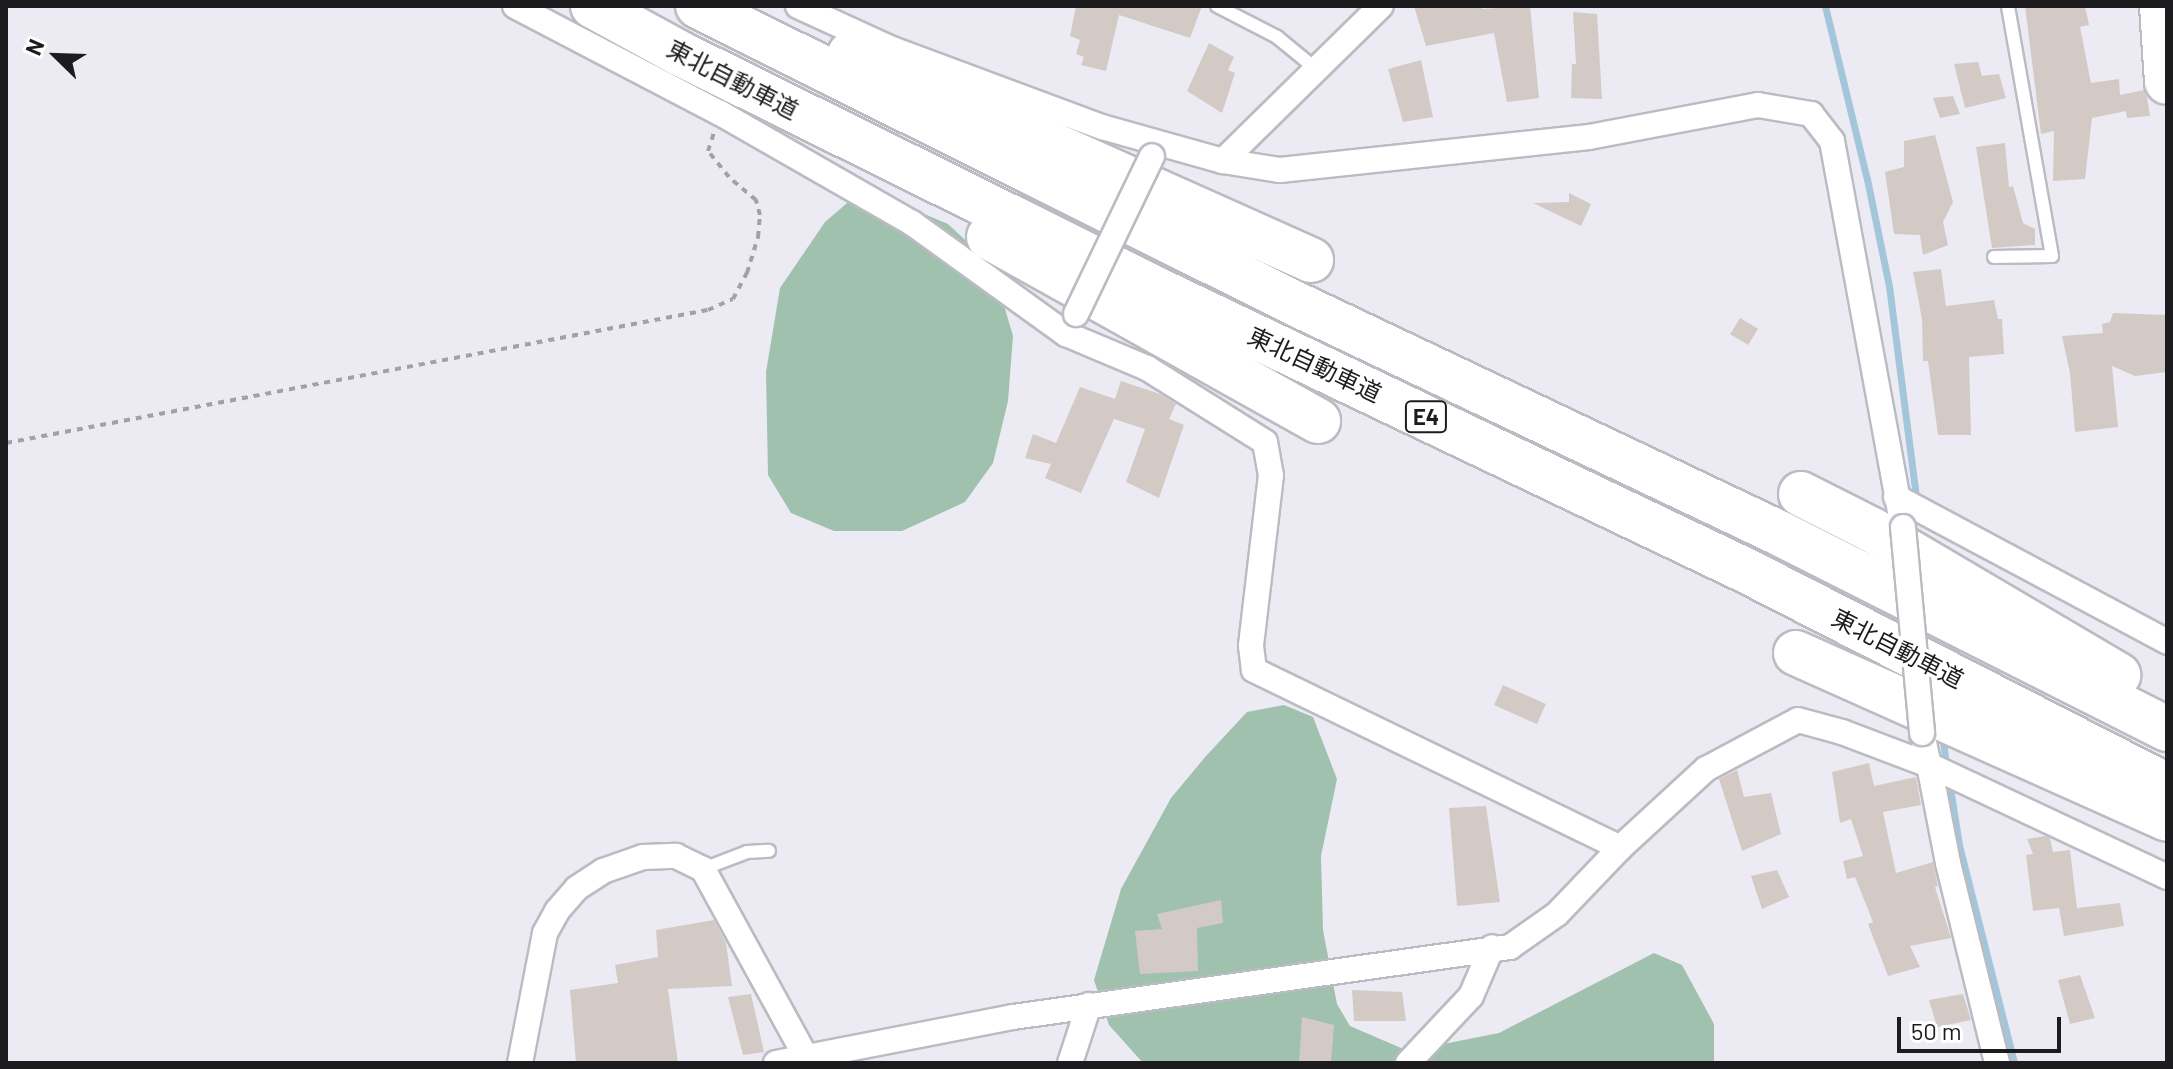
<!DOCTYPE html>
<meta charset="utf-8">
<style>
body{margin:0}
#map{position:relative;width:2173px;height:1069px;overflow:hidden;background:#ecebf4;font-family:Barlow,"Noto Sans JP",sans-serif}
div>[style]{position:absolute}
.forest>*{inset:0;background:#9fc1ad}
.stream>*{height:7px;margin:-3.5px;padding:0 3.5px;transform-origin:3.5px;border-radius:3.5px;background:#a4c6da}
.building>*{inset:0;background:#d3cac6;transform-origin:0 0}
.path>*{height:4px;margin-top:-2px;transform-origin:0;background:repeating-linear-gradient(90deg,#a1a1a8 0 6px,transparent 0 12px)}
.roads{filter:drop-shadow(2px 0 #bbbbc3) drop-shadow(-2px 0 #bbbbc3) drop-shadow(0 2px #bbbbc3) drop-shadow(0 -2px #bbbbc3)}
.lane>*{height:12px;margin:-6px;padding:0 6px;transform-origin:6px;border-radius:6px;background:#fff}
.street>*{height:24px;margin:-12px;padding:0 12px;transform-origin:12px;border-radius:12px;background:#fff}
.highway>*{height:44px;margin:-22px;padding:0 22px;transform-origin:22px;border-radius:22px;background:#fff}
.bridges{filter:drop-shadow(2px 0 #bbbbc3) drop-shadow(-2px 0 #bbbbc3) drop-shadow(0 2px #bbbbc3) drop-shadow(0 -2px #bbbbc3)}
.street-bridge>*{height:24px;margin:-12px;padding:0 12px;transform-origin:12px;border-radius:12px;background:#fff}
span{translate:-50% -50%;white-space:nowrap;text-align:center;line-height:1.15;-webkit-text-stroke:7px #fff;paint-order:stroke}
.shield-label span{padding:2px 6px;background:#fff;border:2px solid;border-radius:6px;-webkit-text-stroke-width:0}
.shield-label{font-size:22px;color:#1c1c1f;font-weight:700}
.street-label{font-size:24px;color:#1c1c1f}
.frame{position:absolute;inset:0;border:8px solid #1c1c1f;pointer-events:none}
.north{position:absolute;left:16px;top:16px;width:80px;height:80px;-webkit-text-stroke:6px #fff;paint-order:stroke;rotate:293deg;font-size:22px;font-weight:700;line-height:32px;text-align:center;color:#1c1c1f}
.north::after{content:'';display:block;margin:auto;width:28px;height:36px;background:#1c1c1f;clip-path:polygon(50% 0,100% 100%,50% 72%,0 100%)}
.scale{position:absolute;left:1897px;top:1017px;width:164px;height:36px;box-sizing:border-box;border:4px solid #1c1c1f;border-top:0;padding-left:10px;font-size:24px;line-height:28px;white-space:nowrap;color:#1c1c1f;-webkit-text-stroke:6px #fff;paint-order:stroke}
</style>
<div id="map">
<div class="forest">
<div style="clip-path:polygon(860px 192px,891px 200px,948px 224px,992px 265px,1013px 336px,1008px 401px,993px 463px,965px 502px,902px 531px,834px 531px,791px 513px,768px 475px,766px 372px,780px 288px,825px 222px)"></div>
<div style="clip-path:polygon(1284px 705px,1313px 717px,1337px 779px,1321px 856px,1323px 930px,1337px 1004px,1350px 1026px,1408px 1051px,1499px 1033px,1654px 953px,1682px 965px,1714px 1024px,1714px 1063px,1143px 1063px,1109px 1025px,1094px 980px,1121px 889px,1171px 798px,1206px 756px,1247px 712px)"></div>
</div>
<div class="stream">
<div style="left:1825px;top:6px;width:178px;rotate:76.4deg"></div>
<div style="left:1867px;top:179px;width:109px;rotate:78.4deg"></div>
<div style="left:1889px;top:286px;width:220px;rotate:82.7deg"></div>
<div style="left:1943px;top:739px;width:30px;rotate:84deg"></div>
<div style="left:1949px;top:781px;width:65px;rotate:81.1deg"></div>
<div style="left:1959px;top:845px;width:225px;rotate:75.8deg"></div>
</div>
<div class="building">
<div style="clip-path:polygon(1076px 6px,1202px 6px,1190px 38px,1119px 15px,1106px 71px,1081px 65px,1084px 57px,1076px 54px,1080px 40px,1070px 36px)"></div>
<div style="clip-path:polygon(1414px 6px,1481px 6px,1482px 9px,1530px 6px,1539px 98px,1507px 102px,1494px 33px,1426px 46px)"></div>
<div style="clip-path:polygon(2025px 6px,2085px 6px,2089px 25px,2080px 27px,2091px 83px,2119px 79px,2120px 95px,2144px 90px,2147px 97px,2150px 116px,2127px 118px,2126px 111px,2092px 118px,2085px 179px,2053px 181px,2054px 131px,2041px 134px)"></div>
<div style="clip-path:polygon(1573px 12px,1597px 14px,1602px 99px,1571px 98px,1572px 64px,1576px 64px)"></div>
<div style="clip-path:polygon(1209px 43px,1234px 57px,1228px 70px,1235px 73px,1222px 113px,1187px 91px)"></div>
<div style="clip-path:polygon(1421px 60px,1433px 117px,1403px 122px,1388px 69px)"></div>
<div style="clip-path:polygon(1978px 62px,1982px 76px,1999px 74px,2006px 98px,1965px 108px,1954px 64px)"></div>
<div style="clip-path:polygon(1953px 96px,1960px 114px,1940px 118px,1933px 98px)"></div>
<div style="clip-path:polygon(1935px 135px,1953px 202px,1943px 222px,1948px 245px,1923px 255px,1920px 235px,1894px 234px,1885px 172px,1904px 167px,1904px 141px)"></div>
<div style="clip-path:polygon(2005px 143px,2009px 187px,2013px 186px,2023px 223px,2035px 229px,2035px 245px,1992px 248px,1976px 147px)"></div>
<div style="clip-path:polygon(1569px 193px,1591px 204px,1581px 226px,1533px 203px,1569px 202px)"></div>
<div style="clip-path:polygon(1941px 269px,1946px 306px,1994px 300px,1998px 319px,2002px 319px,2004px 354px,1969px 357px,1971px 435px,1938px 435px,1928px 361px,1923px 361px,1922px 319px,1913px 272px)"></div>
<div style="clip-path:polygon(2113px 313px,2167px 315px,2167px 372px,2135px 376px,2112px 366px,2118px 427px,2075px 432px,2070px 373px,2062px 336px,2103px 333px,2102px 324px,2110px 322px)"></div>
<div style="left:1740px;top:318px;width:21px;height:19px;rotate:31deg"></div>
<div style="clip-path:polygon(1121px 381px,1160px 394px,1176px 404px,1169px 419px,1184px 425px,1159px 498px,1126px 482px,1145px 429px,1114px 419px,1081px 493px,1045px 478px,1051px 464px,1025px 458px,1033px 434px,1056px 443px,1080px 387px,1115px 399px)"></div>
<div style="left:1503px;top:685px;width:47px;height:22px;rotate:24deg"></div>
<div style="clip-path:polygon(1869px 763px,1874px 786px,1916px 777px,1921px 805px,1883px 812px,1896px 873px,1933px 862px,1938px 886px,1935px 887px,1951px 938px,1910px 946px,1920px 967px,1888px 976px,1868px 924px,1873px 922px,1855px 877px,1847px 879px,1843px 861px,1863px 856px,1851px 819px,1840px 823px,1832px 772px)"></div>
<div style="clip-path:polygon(1737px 770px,1744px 797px,1771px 793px,1781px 834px,1742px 851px,1719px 779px)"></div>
<div style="clip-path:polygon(1486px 806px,1500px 902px,1457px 906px,1449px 808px)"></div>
<div style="clip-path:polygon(2045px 836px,2050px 838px,2053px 852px,2070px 850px,2077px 908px,2120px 903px,2124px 926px,2064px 936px,2059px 908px,2033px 911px,2026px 855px,2033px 854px,2027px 839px)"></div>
<div style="clip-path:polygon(1777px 870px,1789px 897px,1762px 909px,1751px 876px)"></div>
<div style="clip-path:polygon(1221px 900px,1223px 923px,1197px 928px,1198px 971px,1140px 974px,1135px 931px,1162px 929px,1157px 914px)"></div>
<div style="clip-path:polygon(714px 920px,726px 943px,732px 986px,668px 989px,678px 1063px,576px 1063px,570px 990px,618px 983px,615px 965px,658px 957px,656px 930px)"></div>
<div style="clip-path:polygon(2080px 975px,2095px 1018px,2070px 1024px,2058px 980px)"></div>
<div style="clip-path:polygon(1352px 990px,1402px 992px,1406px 1021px,1354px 1021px)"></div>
<div style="clip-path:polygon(751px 994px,764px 1052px,743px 1055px,728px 997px)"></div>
<div style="clip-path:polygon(1963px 994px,1971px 1020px,1937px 1027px,1929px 1000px)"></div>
<div style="clip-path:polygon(1302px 1017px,1334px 1025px,1331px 1063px,1299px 1063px)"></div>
</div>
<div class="path">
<div style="left:6px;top:443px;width:714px;rotate:-10.73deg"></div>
<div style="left:708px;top:310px;width:27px;rotate:-24deg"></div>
<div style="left:733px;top:299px;width:30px;rotate:-62deg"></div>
<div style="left:747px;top:273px;width:38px;rotate:-73deg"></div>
<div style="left:758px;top:237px;width:22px;rotate:-85deg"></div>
<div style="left:760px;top:215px;width:16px;rotate:-105deg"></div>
<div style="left:756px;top:200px;width:35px;rotate:-140deg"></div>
<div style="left:729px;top:177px;width:33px;rotate:-129deg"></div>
<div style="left:708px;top:151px;width:19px;rotate:-72deg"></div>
</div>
<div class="roads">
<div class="lane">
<div style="left:1217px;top:6px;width:68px;rotate:27.3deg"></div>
<div style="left:1277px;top:37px;width:50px;rotate:39.4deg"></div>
<div style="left:1994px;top:257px;width:58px;rotate:-1deg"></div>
<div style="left:2052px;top:256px;width:254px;rotate:-100deg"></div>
<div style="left:703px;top:869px;width:47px;rotate:-21.1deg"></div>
<div style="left:747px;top:852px;width:22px;rotate:-3deg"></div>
</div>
<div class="street">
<div style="left:515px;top:6px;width:231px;rotate:27.6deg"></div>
<div style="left:720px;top:113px;width:221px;rotate:29.8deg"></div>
<div style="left:912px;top:223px;width:190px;rotate:35.8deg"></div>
<div style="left:1066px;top:334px;width:88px;rotate:22.8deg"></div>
<div style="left:1147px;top:368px;width:139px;rotate:32.1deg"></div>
<div style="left:1265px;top:442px;width:34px;rotate:80deg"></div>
<div style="left:1271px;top:475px;width:172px;rotate:96.7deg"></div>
<div style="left:1251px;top:646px;width:24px;rotate:83deg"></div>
<div style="left:1254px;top:670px;width:407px;rotate:25.9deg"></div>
<div style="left:798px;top:6px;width:103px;rotate:24.6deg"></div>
<div style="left:892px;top:49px;width:224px;rotate:20.4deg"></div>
<div style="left:1102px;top:127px;width:126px;rotate:15.7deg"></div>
<div style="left:1223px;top:161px;width:58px;rotate:9deg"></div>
<div style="left:1280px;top:170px;width:311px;rotate:-6.1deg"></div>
<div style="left:1589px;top:137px;width:172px;rotate:-10.7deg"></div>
<div style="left:1758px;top:105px;width:54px;rotate:9.6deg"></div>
<div style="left:1811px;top:114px;width:34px;rotate:52deg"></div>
<div style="left:1832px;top:141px;width:392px;rotate:79.6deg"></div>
<div style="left:1223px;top:161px;width:221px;rotate:-44.5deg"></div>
<div style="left:1896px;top:497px;width:307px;rotate:28.1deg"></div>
<div style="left:1922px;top:733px;width:33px;rotate:78deg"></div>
<div style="left:1929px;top:765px;width:263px;rotate:25.2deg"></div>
<div style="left:520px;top:1063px;width:132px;rotate:-79.1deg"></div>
<div style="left:545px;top:933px;width:25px;rotate:-61deg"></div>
<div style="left:557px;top:911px;width:30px;rotate:-49deg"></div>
<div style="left:577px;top:888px;width:31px;rotate:-33deg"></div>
<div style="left:603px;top:871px;width:42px;rotate:-19.3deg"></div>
<div style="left:643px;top:857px;width:33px;rotate:-2deg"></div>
<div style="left:676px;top:856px;width:30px;rotate:26deg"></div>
<div style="left:703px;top:869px;width:221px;rotate:61.3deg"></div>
<div style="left:776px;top:1063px;width:241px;rotate:-11deg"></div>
<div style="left:1013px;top:1017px;width:502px;rotate:-8.02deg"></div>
<div style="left:1510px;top:947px;width:57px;rotate:-35.1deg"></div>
<div style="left:1557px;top:914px;width:91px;rotate:-46.3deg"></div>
<div style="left:1620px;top:848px;width:117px;rotate:-42.6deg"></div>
<div style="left:1706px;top:769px;width:104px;rotate:-28deg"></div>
<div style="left:1798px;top:720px;width:46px;rotate:15.3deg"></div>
<div style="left:1842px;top:732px;width:93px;rotate:20.8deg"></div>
<div style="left:1929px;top:765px;width:100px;rotate:79deg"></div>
<div style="left:1948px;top:863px;width:206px;rotate:76.2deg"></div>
<div style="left:1070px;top:1063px;width:61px;rotate:-71.9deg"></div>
<div style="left:1408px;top:1063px;width:92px;rotate:-46.8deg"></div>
<div style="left:1471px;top:996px;width:53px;rotate:-66.8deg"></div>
</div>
<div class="highway">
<div style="left:593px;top:6px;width:100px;rotate:28.6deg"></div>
<div style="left:681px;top:54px;width:537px;rotate:26.33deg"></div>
<div style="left:1162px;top:292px;width:650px;rotate:25.5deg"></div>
<div style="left:1749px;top:572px;width:470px;rotate:27.1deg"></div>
<div style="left:698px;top:6px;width:668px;rotate:26.49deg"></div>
<div style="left:1296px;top:304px;width:535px;rotate:25.37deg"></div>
<div style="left:1779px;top:533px;width:435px;rotate:26.8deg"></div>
<div style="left:2162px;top:6px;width:76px;rotate:86.2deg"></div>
<div style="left:850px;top:54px;width:505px;rotate:24.08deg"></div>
<div style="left:989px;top:237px;width:377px;rotate:29.2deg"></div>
<div style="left:1801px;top:494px;width:80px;rotate:26.9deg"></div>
<div style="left:1872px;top:530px;width:286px;rotate:30.5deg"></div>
<div style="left:1796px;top:653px;width:406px;rotate:24.1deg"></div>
</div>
</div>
<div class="bridges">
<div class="street-bridge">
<div style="left:1076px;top:314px;width:175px;rotate:-64.3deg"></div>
<div style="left:1903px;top:527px;width:207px;rotate:84.7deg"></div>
</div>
</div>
<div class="shield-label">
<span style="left:1426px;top:417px">E4</span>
</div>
<div class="street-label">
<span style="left:733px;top:79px;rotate:27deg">東北自動車道</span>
<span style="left:1315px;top:364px;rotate:25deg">東北自動車道</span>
<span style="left:1898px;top:648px;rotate:27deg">東北自動車道</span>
</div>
<div class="frame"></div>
<div class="north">N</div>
<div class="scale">50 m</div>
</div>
